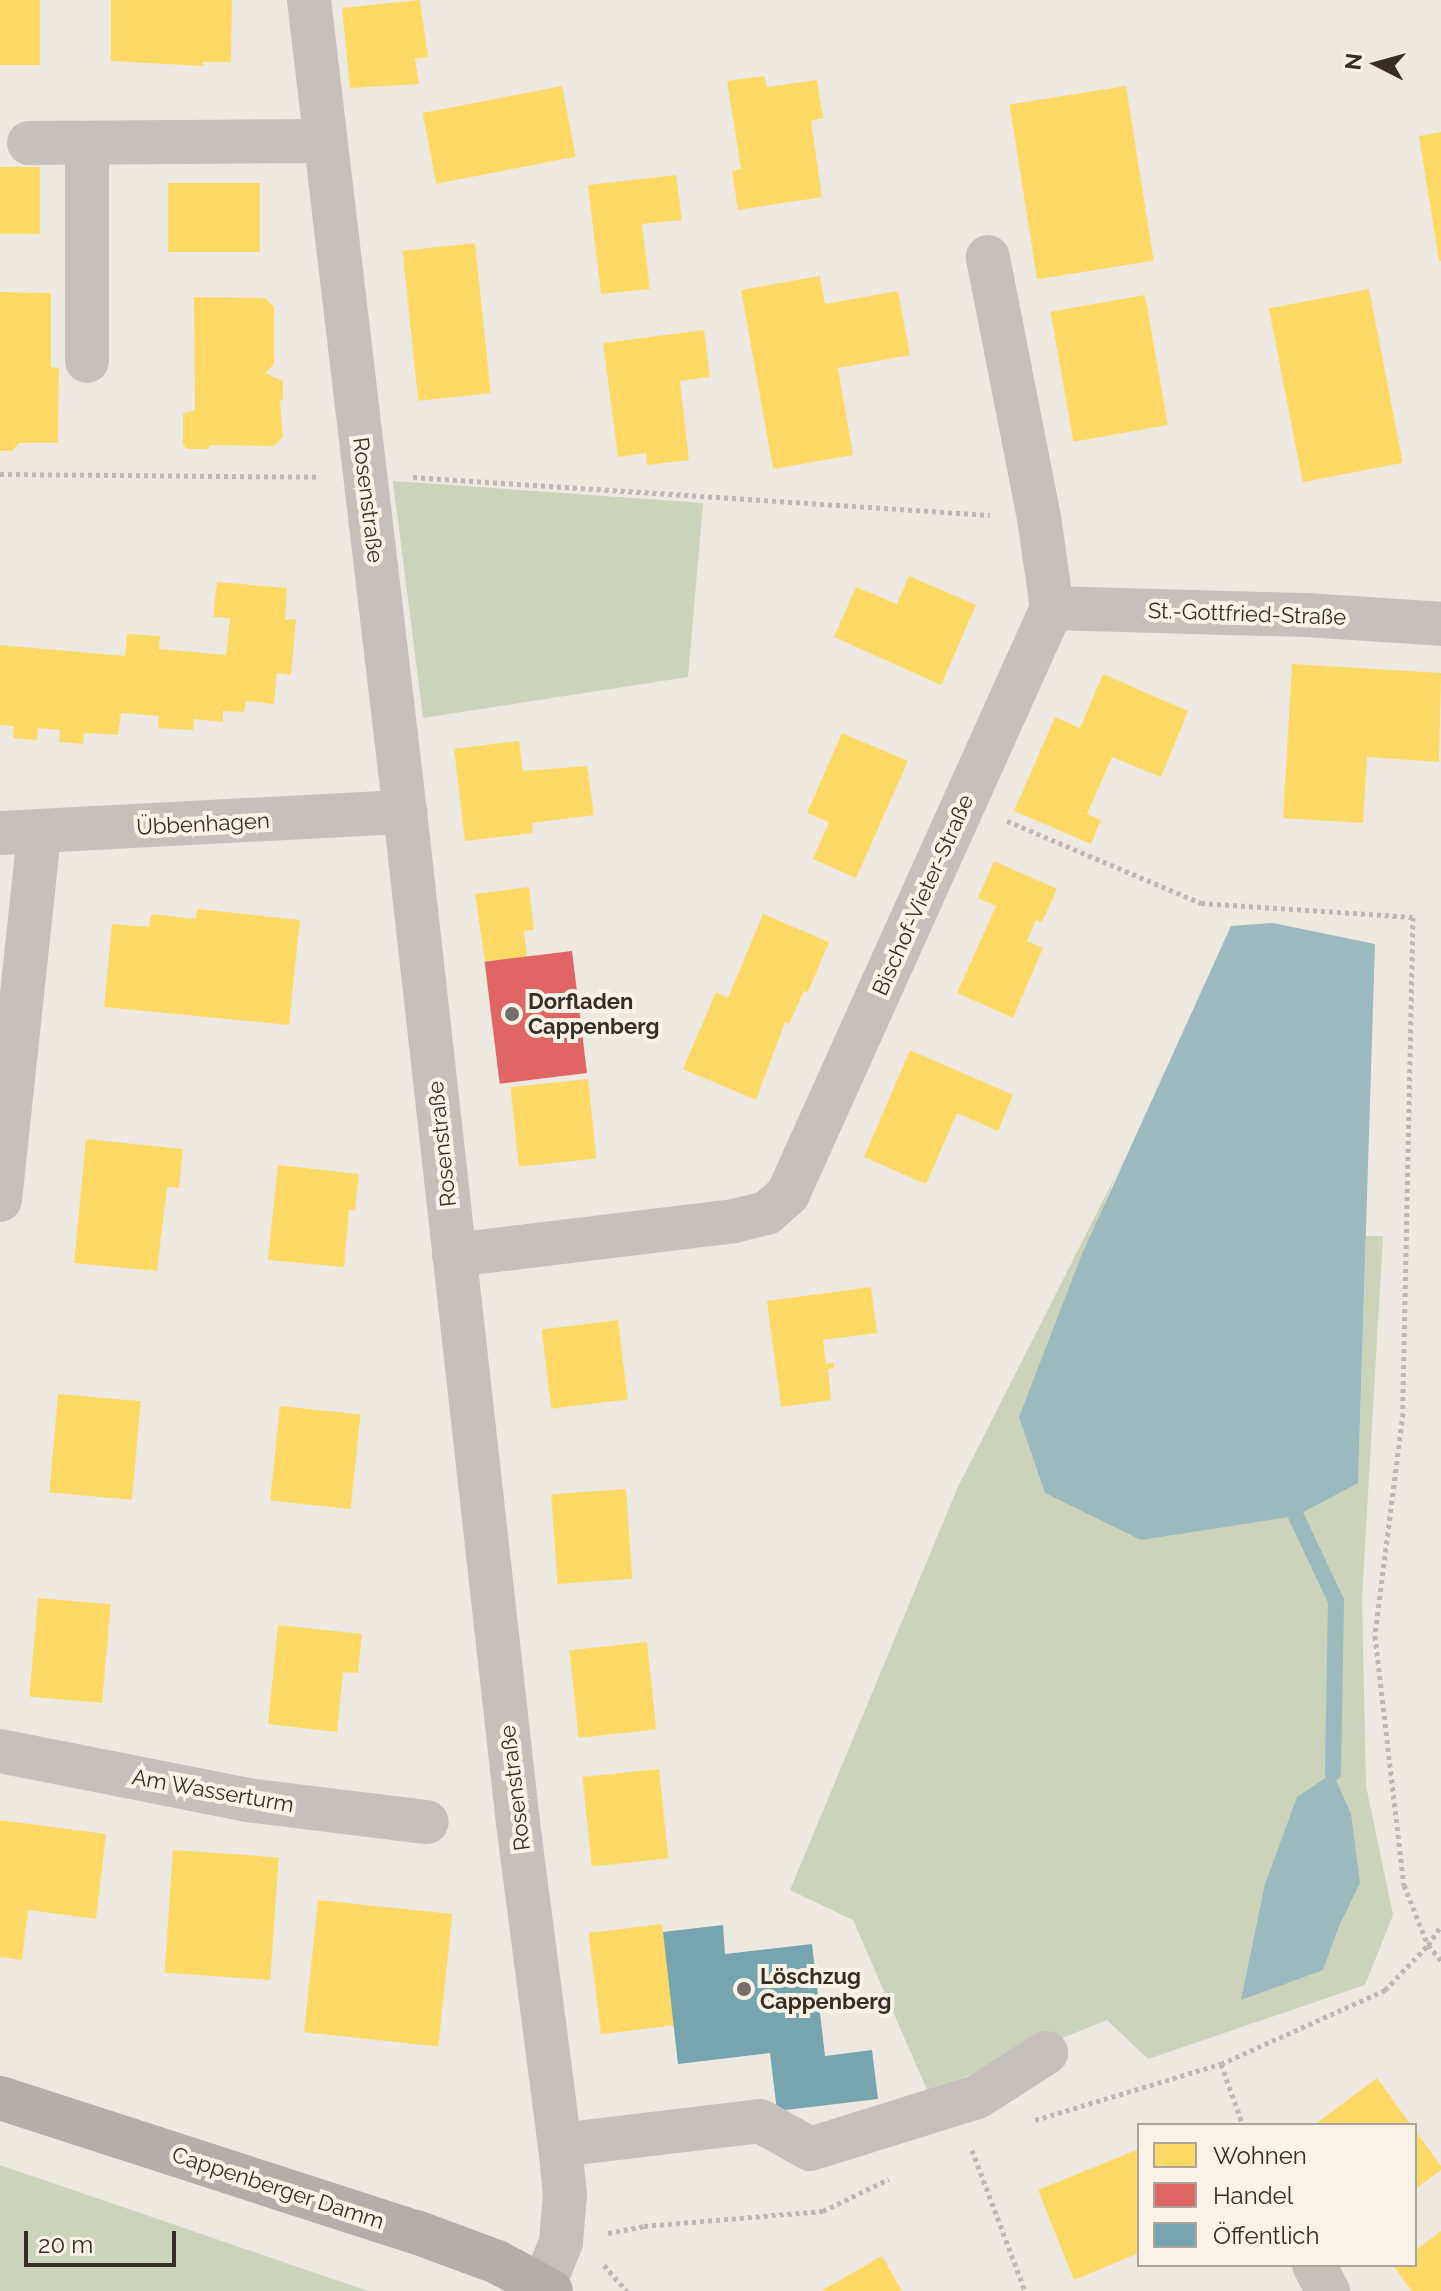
<!DOCTYPE html>
<meta charset="utf-8">
<style>
body{margin:0}
#map{position:relative;width:1441px;height:2291px;overflow:hidden;background:#ede8e0;font-family:Raleway,sans-serif}
div>[style]{position:absolute}
.green>*{inset:0;background:#cbd3ba}
.water>*{inset:0;background:#9cbabe}
.homes>*{inset:0;background:#ffd966;transform-origin:0 0}
.shops>*{inset:0;background:#e06666;transform-origin:0 0}
.public>*{inset:0;background:#76a5af}
.stream>*{height:16px;margin:-8px;padding:0 8px;transform-origin:8px;border-radius:8px;background:#9cbabe}
.path>*{height:5px;margin-top:-2.5px;transform-origin:0;background:repeating-linear-gradient(90deg,#beb8b2 0 4px,transparent 0 8px)}
.minor>*{height:44px;margin:-22px;padding:0 22px;transform-origin:22px;border-radius:22px;background:#c5c0b9}
.major>*{height:44px;margin:-22px;padding:0 22px;transform-origin:22px;border-radius:22px;background:#b4aea8}
.dots>*{width:22px;height:22px;translate:-50% -50%;box-sizing:border-box;border:4px solid #f9f3e7;border-radius:50%}
span{translate:-50% -50%;white-space:nowrap;text-align:center;line-height:1.15;-webkit-text-stroke:8px #f9f3e7;paint-order:stroke}
.street-label{font-size:22px;color:#362d27}
.poi-label{font-size:22px;color:#362d27;font-weight:700}
.left{translate:0 -50%;text-align:left}
.legend{position:absolute;left:1137px;top:2123px;width:280px;height:144px;box-sizing:border-box;background:#f9f3e7;border:2px solid #aba49a;margin:0;padding:10px 14px;list-style:none;font-size:24px;color:#362d27}
.legend li{display:flex;align-items:center;gap:16px;height:40px}
.legend b{width:40px;border:2px solid #aba49a}
.north{position:absolute;left:1337px;top:24px;width:80px;height:80px;-webkit-text-stroke:6px #f9f3e7;paint-order:stroke;rotate:276deg;font-size:22px;font-weight:700;line-height:32px;text-align:center;color:#362d27}
.north::after{content:'';display:block;margin:auto;width:28px;height:36px;background:#362d27;clip-path:polygon(50% 0,100% 100%,50% 72%,0 100%)}
.scale{position:absolute;left:24px;top:2231px;width:152px;height:36px;box-sizing:border-box;border:4px solid #362d27;border-top:0;padding-left:10px;font-size:24px;line-height:28px;white-space:nowrap;color:#362d27;-webkit-text-stroke:6px #f9f3e7;paint-order:stroke}
</style>
<div id="map">
<div class="green">
<div style="clip-path:polygon(393px 481px,703px 503px,688px 677px,423px 718px)"></div>
<div style="clip-path:polygon(1116px 1175px,1019px 1417px,1358px 1483px,1366px 1236px,1383px 1236px,1362px 1598px,1366px 1786px,1393px 1915px,1365px 1985px,1148px 2059px,1107px 2020px,928px 2092px,853px 1920px,790px 1890px,957px 1489px)"></div>
<div style="clip-path:polygon(0 2165px,368px 2291px,0 2291px)"></div>
</div>
<div class="water">
<div style="clip-path:polygon(1273px 923px,1375px 944px,1358px 1483px,1296px 1516px,1141px 1540px,1045px 1493px,1019px 1417px,1082px 1254px,1231px 926px)"></div>
<div style="clip-path:polygon(1333px 1773px,1351px 1814px,1360px 1883px,1339px 1926px,1323px 1970px,1241px 2000px,1265px 1884px,1297px 1797px)"></div>
</div>
<div class="homes">
<div style="left:0;top:0;width:40px;height:65px"></div>
<div style="clip-path:polygon(111px 0,232px 0,231px 62px,203px 62px,204px 66px,111px 61px)"></div>
<div style="clip-path:polygon(420px 0,428px 57px,415px 59px,419px 84px,350px 88px,342px 8px)"></div>
<div style="clip-path:polygon(764px 76px,767px 87px,817px 80px,823px 118px,811px 121px,822px 197px,738px 210px,732px 171px,741px 169px,727px 81px)"></div>
<div style="left:562px;top:86px;width:72px;height:142px;rotate:79deg"></div>
<div style="left:1126px;top:86px;width:177px;height:118px;rotate:81deg"></div>
<div style="clip-path:polygon(1441px 132px,1441px 261px,1439px 261px,1419px 136px)"></div>
<div style="left:0;top:167px;width:40px;height:67px"></div>
<div style="clip-path:polygon(676px 175px,682px 220px,642px 224px,650px 289px,601px 294px,588px 185px)"></div>
<div style="left:168px;top:183px;width:92px;height:69px"></div>
<div style="left:475px;top:243px;width:151px;height:73px;rotate:84deg"></div>
<div style="clip-path:polygon(820px 276px,825px 304px,898px 291px,910px 355px,838px 368px,853px 455px,773px 469px,741px 290px)"></div>
<div style="left:1369px;top:289px;width:177px;height:102px;rotate:79deg"></div>
<div style="clip-path:polygon(0 292px,51px 293px,51px 367px,59px 368px,58px 443px,19px 443px,12px 451px,0 451px)"></div>
<div style="left:1145px;top:295px;width:132px;height:96px;rotate:80deg"></div>
<div style="clip-path:polygon(194px 297px,265px 298px,274px 307px,274px 364px,265px 373px,283px 381px,283px 399px,280px 402px,283px 437px,274px 446px,211px 445px,207px 449px,187px 449px,183px 445px,183px 414px,195px 410px)"></div>
<div style="clip-path:polygon(704px 330px,710px 377px,680px 381px,689px 460px,647px 465px,646px 453px,618px 457px,603px 343px)"></div>
<div style="clip-path:polygon(909px 576px,976px 605px,941px 685px,834px 637px,856px 587px,897px 604px)"></div>
<div style="clip-path:polygon(217px 582px,287px 588px,285px 620px,296px 619px,291px 675px,277px 673px,274px 704px,246px 701px,244px 712px,223px 711px,223px 722px,194px 719px,193px 730px,158px 728px,159px 716px,121px 713px,118px 735px,84px 733px,83px 744px,59px 742px,60px 730px,38px 728px,37px 740px,13px 738px,14px 726px,0 725px,0 645px,125px 656px,127px 634px,160px 636px,159px 649px,226px 655px,230px 618px,213px 617px)"></div>
<div style="clip-path:polygon(1292px 664px,1441px 673px,1439px 762px,1367px 757px,1363px 823px,1283px 818px)"></div>
<div style="clip-path:polygon(1103px 674px,1188px 711px,1161px 777px,1112px 757px,1087px 814px,1101px 820px,1091px 844px,1014px 811px,1055px 717px,1080px 728px)"></div>
<div style="clip-path:polygon(842px 733px,908px 761px,856px 878px,813px 859px,829px 822px,807px 813px)"></div>
<div style="clip-path:polygon(519px 741px,523px 771px,587px 766px,594px 815px,532px 823px,533px 833px,465px 841px,454px 749px)"></div>
<div style="clip-path:polygon(994px 861px,1057px 889px,1042px 922px,1036px 920px,1027px 941px,1043px 948px,1013px 1018px,957px 993px,996px 906px,978px 898px)"></div>
<div style="clip-path:polygon(529px 887px,534px 930px,524px 931px,527px 957px,485px 962px,475px 894px)"></div>
<div style="clip-path:polygon(197px 909px,300px 920px,289px 1025px,104px 1007px,112px 924px,149px 927px,151px 914px,196px 919px)"></div>
<div style="clip-path:polygon(763px 914px,829px 942px,808px 992px,804px 991px,789px 1024px,785px 1022px,756px 1100px,683px 1069px,716px 992px,728px 998px)"></div>
<div style="clip-path:polygon(910px 1050px,1013px 1095px,998px 1131px,957px 1113px,926px 1184px,864px 1157px)"></div>
<div style="left:588px;top:1079px;width:80px;height:78px;rotate:84deg"></div>
<div style="clip-path:polygon(86px 1139px,183px 1149px,179px 1188px,167px 1187px,157px 1271px,74px 1263px)"></div>
<div style="clip-path:polygon(278px 1165px,359px 1174px,355px 1210px,349px 1210px,344px 1267px,268px 1260px)"></div>
<div style="clip-path:polygon(871px 1287px,877px 1333px,823px 1340px,826px 1364px,834px 1362px,834px 1368px,828px 1369px,831px 1400px,781px 1407px,767px 1301px)"></div>
<div style="left:618px;top:1320px;width:80px;height:77px;rotate:83deg"></div>
<div style="left:58px;top:1394px;width:83px;height:99px;rotate:5deg"></div>
<div style="left:280px;top:1406px;width:81px;height:95px;rotate:6deg"></div>
<div style="left:626px;top:1489px;width:90px;height:75px;rotate:86deg"></div>
<div style="left:38px;top:1598px;width:73px;height:99px;rotate:5deg"></div>
<div style="clip-path:polygon(278px 1625px,362px 1634px,358px 1673px,343px 1672px,337px 1732px,268px 1724px)"></div>
<div style="left:647px;top:1642px;width:88px;height:78px;rotate:84deg"></div>
<div style="left:659px;top:1769px;width:90px;height:77px;rotate:84deg"></div>
<div style="clip-path:polygon(0 1820px,106px 1834px,96px 1919px,28px 1910px,22px 1960px,0 1957px)"></div>
<div style="left:173px;top:1850px;width:106px;height:123px;rotate:4deg"></div>
<div style="left:318px;top:1900px;width:135px;height:133px;rotate:6deg"></div>
<div style="left:662px;top:1924px;width:102px;height:74px;rotate:83deg"></div>
<div style="clip-path:polygon(1377px 2078px,1411px 2125px,1314px 2125px)"></div>
<div style="clip-path:polygon(1415px 2130px,1441px 2166px,1441px 2170px,1415px 2189px)"></div>
<div style="clip-path:polygon(1139px 2149px,1139px 2253px,1074px 2280px,1038px 2190px)"></div>
<div style="clip-path:polygon(1441px 2231px,1441px 2291px,1412px 2291px,1394px 2267px,1415px 2265px,1415px 2251px)"></div>
<div style="clip-path:polygon(882px 2256px,902px 2291px,821px 2291px)"></div>
</div>
<div class="shops">
<div style="left:572px;top:951px;width:123px;height:88px;rotate:83deg"></div>
</div>
<div class="public">
<div style="clip-path:polygon(723px 1925px,725px 1954px,812px 1944px,825px 2056px,872px 2050px,878px 2099px,777px 2111px,770px 2053px,678px 2064px,663px 1932px)"></div>
</div>
<div class="stream">
<div style="left:1296px;top:1516px;width:94px;rotate:64.8deg"></div>
<div style="left:1336px;top:1601px;width:172px;rotate:91deg"></div>
</div>
<div class="path">
<div style="left:0;top:474px;width:319px;rotate:0.5deg"></div>
<div style="left:413px;top:477px;width:578px;rotate:3.77deg"></div>
<div style="left:1007px;top:821px;width:211px;rotate:22.9deg"></div>
<div style="left:1201px;top:903px;width:212px;rotate:3.8deg"></div>
<div style="left:1413px;top:917px;width:496px;rotate:91.2deg"></div>
<div style="left:1403px;top:1413px;width:225px;rotate:97.2deg"></div>
<div style="left:1375px;top:1636px;width:251px;rotate:83.4deg"></div>
<div style="left:1404px;top:1885px;width:65px;rotate:68.2deg"></div>
<div style="left:1428px;top:1945px;width:20px;rotate:49deg"></div>
<div style="left:1221px;top:2064px;width:65px;rotate:70.2deg"></div>
<div style="left:1035px;top:2120px;width:194px;rotate:-16.8deg"></div>
<div style="left:1221px;top:2064px;width:180px;rotate:-24.3deg"></div>
<div style="left:1385px;top:1990px;width:62px;rotate:-46.3deg"></div>
<div style="left:1428px;top:1945px;width:23px;rotate:-56deg"></div>
<div style="left:972px;top:2150px;width:151px;rotate:69.4deg"></div>
<div style="left:608px;top:2233px;width:37px;rotate:-11deg"></div>
<div style="left:644px;top:2226px;width:180px;rotate:-4.8deg"></div>
<div style="left:823px;top:2211px;width:73px;rotate:-25.9deg"></div>
<div style="left:604px;top:2265px;width:35px;rotate:49deg"></div>
</div>
<div class="minor">
<div style="left:309px;top:0;width:818px;rotate:83.26deg"></div>
<div style="left:405px;top:812px;width:1017px;rotate:83.62deg"></div>
<div style="left:518px;top:1823px;width:325px;rotate:82.6deg"></div>
<div style="left:560px;top:2145px;width:50px;rotate:84.3deg"></div>
<div style="left:565px;top:2195px;width:47px;rotate:94.9deg"></div>
<div style="left:561px;top:2242px;width:46px;rotate:111.6deg"></div>
<div style="left:29px;top:143px;width:296px;rotate:-0.4deg"></div>
<div style="left:87px;top:143px;width:218px;rotate:90deg"></div>
<div style="left:1052px;top:608px;width:255px;rotate:1.6deg"></div>
<div style="left:1307px;top:615px;width:134px;rotate:3.8deg"></div>
<div style="left:0;top:833px;width:406px;rotate:-3deg"></div>
<div style="left:0;top:1200px;width:368px;rotate:-83.9deg"></div>
<div style="left:454px;top:1255px;width:282px;rotate:-6.9deg"></div>
<div style="left:734px;top:1221px;width:34px;rotate:-14deg"></div>
<div style="left:767px;top:1213px;width:28px;rotate:-42deg"></div>
<div style="left:788px;top:1194px;width:643px;rotate:-65.75deg"></div>
<div style="left:1052px;top:608px;width:91px;rotate:-98.2deg"></div>
<div style="left:1039px;top:518px;width:266px;rotate:-101.1deg"></div>
<div style="left:0;top:1751px;width:252px;rotate:11.2deg"></div>
<div style="left:247px;top:1800px;width:181px;rotate:7deg"></div>
<div style="left:560px;top:2145px;width:201px;rotate:-6.8deg"></div>
<div style="left:760px;top:2121px;width:57px;rotate:29.2deg"></div>
<div style="left:810px;top:2149px;width:175px;rotate:-17.3deg"></div>
<div style="left:977px;top:2097px;width:82px;rotate:-32.5deg"></div>
<div style="left:1314px;top:2265px;width:30px;rotate:62deg"></div>
</div>
<div class="major">
<div style="left:0;top:2098px;width:437px;rotate:17.9deg"></div>
<div style="left:416px;top:2232px;width:86px;rotate:20.3deg"></div>
<div style="left:497px;top:2262px;width:61px;rotate:28.2deg"></div>
</div>
<div class="dots">
<div style="left:512px;top:1014px;background:#766e68"></div>
<div style="left:744px;top:1989px;background:#766e68"></div>
</div>
<div class="street-label">
<span style="left:368px;top:500px;rotate:83deg">Rosenstraße</span>
<span style="left:1247px;top:614px;rotate:2deg">St.-Gottfried-Straße</span>
<span style="left:203px;top:824px;rotate:-3deg">Übbenhagen</span>
<span style="left:923px;top:895px;rotate:-66deg">Bischof-Vieter-Straße</span>
<span style="left:442px;top:1144px;rotate:-96deg">Rosenstraße</span>
<span style="left:515px;top:1788px;rotate:-97deg">Rosenstraße</span>
<span style="left:213px;top:1791px;rotate:10deg">Am Wasserturm</span>
<span style="left:278px;top:2188px;rotate:18deg">Cappenberger Damm</span>
</div>
<div class="poi-label">
<span class="left" style="left:528px;top:1014px">Dorfladen<br>Cappenberg</span>
<span class="left" style="left:760px;top:1989px">Löschzug<br>Cappenberg</span>
</div>
<ul class="legend">
<li><b style="height:22px;background:#ffd966"></b>Wohnen</li>
<li><b style="height:22px;background:#e06666"></b>Handel</li>
<li><b style="height:22px;background:#76a5af"></b>Öffentlich</li>
</ul>
<div class="north">N</div>
<div class="scale">20 m</div>
</div>
